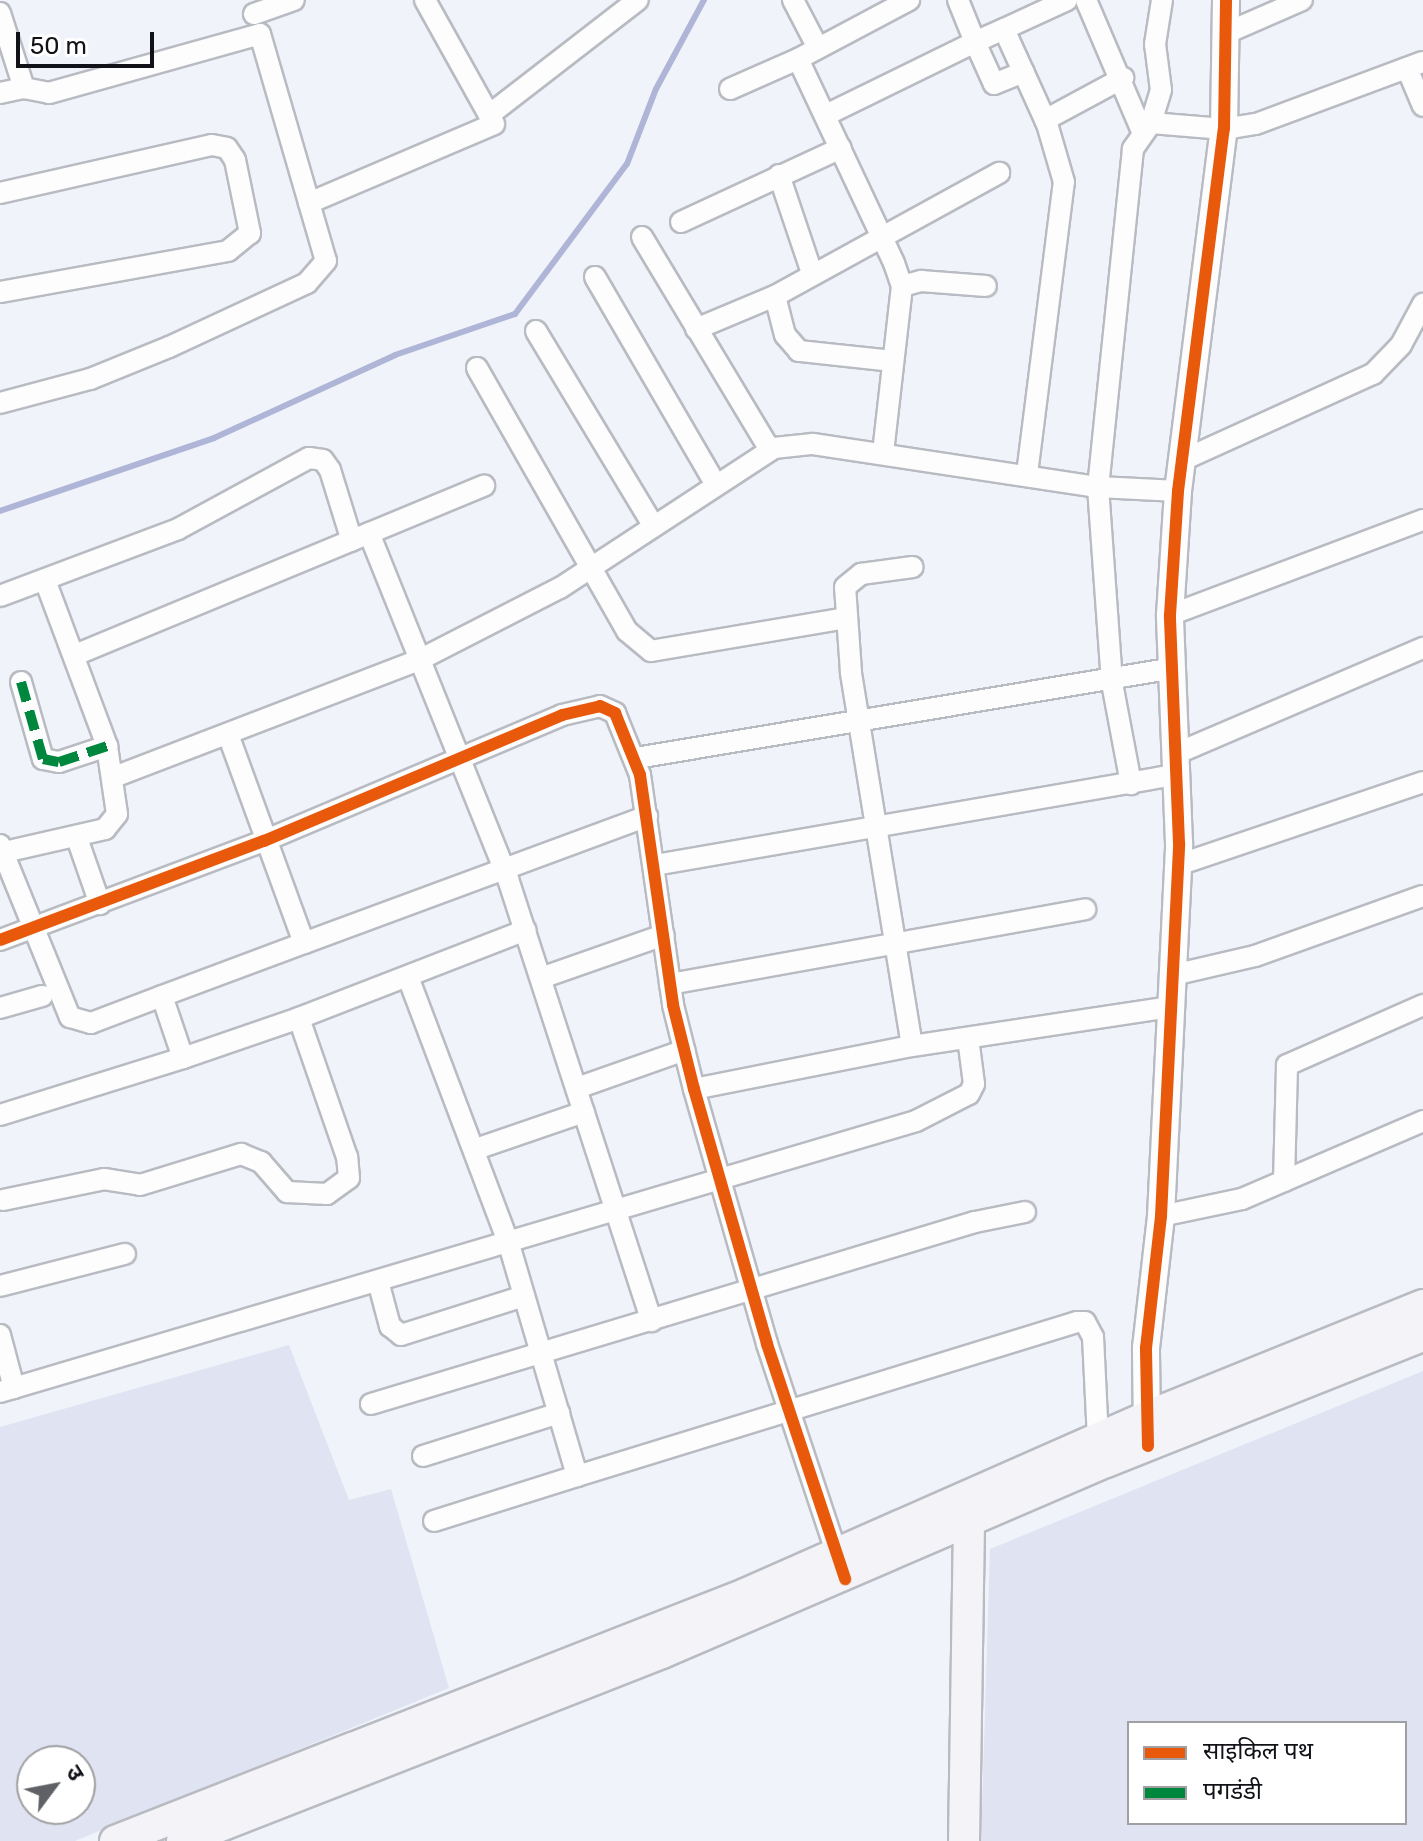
<!DOCTYPE html>
<meta charset="utf-8">
<style>
body{margin:0}
#map{position:relative;width:1423px;height:1841px;overflow:hidden;background:#f1f3fb;font-family:Rubik,"Noto Sans Devanagari",sans-serif}
div>[style]{position:absolute}
.built>*{inset:0;background:#e0e3f1}
.stream>*{height:6px;margin:-3px;padding:0 3px;transform-origin:3px;border-radius:3px;background:#afb5d6}
.roads{filter:drop-shadow(2px 0 #b9bbc2) drop-shadow(-2px 0 #b9bbc2) drop-shadow(0 2px #b9bbc2) drop-shadow(0 -2px #b9bbc2)}
.minor>*{height:20px;margin:-10px;padding:0 10px;transform-origin:10px;border-radius:10px;background:#fdfdfe}
.tertiary>*{height:26px;margin:-13px;padding:0 13px;transform-origin:13px;border-radius:13px;background:#fdfdfe}
.secondary>*{height:30px;margin:-15px;padding:0 15px;transform-origin:15px;border-radius:15px;background:#f4f4f8}
.quiet>*{height:10px;margin-top:-5px;transform-origin:0;background:repeating-linear-gradient(90deg,#00873e 0 20px,transparent 0 30px)}
.cycleway>*{height:12px;margin:-6px;padding:0 6px;transform-origin:6px;border-radius:6px;background:#e8590c}
span{translate:-50% -50%;white-space:nowrap;text-align:center;line-height:1.15;-webkit-text-stroke:6px #fff;paint-order:stroke}
.legend{position:absolute;left:1127px;top:1721px;width:280px;height:104px;box-sizing:border-box;background:#fff;border:2px solid #a0a0a3;margin:0;padding:10px 14px;list-style:none;font-size:24px;color:#111218}
.legend li{display:flex;align-items:center;gap:16px;height:40px}
.legend b{width:40px;border:2px solid #a0a0a3}
.north{position:absolute;left:16px;top:1745px;width:80px;height:80px;box-sizing:border-box;background:#fff;border:2px solid #a0a0a3;border-radius:50%;rotate:58deg;font-size:22px;font-weight:700;line-height:32px;text-align:center;color:#111218}
.north::after{content:'';display:block;margin:auto;width:28px;height:36px;background:#5f6167;clip-path:polygon(50% 0,100% 100%,50% 72%,0 100%)}
.scale{position:absolute;left:16px;top:32px;width:138px;height:36px;box-sizing:border-box;border:4px solid #111218;border-top:0;padding-left:10px;font-size:24px;line-height:28px;white-space:nowrap;color:#111218;-webkit-text-stroke:6px #fff;paint-order:stroke}
</style>
<div id="map">
<div class="built">
<div style="clip-path:polygon(evenodd,289px 1345px,349px 1500px,391px 1489px,449px 1688px,75px 1841px,0 1841px,0 1427px,289px 1345px,32px 1761px,80px 1761px,80px 1809px,32px 1809px,32px 1761px)"></div>
<div style="clip-path:polygon(evenodd,1423px 1371px,1423px 1841px,981px 1841px,990px 1549px,1423px 1371px,1129px 1723px,1405px 1723px,1405px 1823px,1129px 1823px,1129px 1723px)"></div>
</div>
<div class="stream">
<div style="left:0;top:511px;width:226px;rotate:-18.8deg"></div>
<div style="left:214px;top:438px;width:199px;rotate:-24.6deg"></div>
<div style="left:395px;top:355px;width:127px;rotate:-18.9deg"></div>
<div style="left:515px;top:314px;width:187px;rotate:-53.3deg"></div>
<div style="left:627px;top:164px;width:80px;rotate:-68.9deg"></div>
<div style="left:656px;top:89px;width:101px;rotate:-61.7deg"></div>
</div>
<div class="roads">
<div class="minor">
<div style="left:793px;top:0;width:54px;rotate:62.5deg"></div>
<div style="left:958px;top:0;width:45px;rotate:68deg"></div>
<div style="left:975px;top:42px;width:32px;rotate:-24deg"></div>
<div style="left:1086px;top:0;width:140px;rotate:66.9deg"></div>
<div style="left:1162px;top:0;width:45px;rotate:99deg"></div>
<div style="left:1155px;top:44px;width:46px;rotate:82.6deg"></div>
<div style="left:1161px;top:90px;width:34px;rotate:107deg"></div>
<div style="left:1151px;top:123px;width:32px;rotate:125deg"></div>
<div style="left:1133px;top:149px;width:340px;rotate:95.9deg"></div>
<div style="left:1098px;top:487px;width:80px;rotate:2.9deg"></div>
<div style="left:0;top:13px;width:79px;rotate:72.3deg"></div>
<div style="left:254px;top:14px;width:42px;rotate:-19.3deg"></div>
<div style="left:1224px;top:34px;width:85px;rotate:-23.6deg"></div>
<div style="left:798px;top:59px;width:126px;rotate:-28deg"></div>
<div style="left:1407px;top:68px;width:41px;rotate:67.2deg"></div>
<div style="left:730px;top:89px;width:74px;rotate:-23.8deg"></div>
<div style="left:798px;top:59px;width:225px;rotate:64.8deg"></div>
<div style="left:894px;top:263px;width:24px;rotate:71deg"></div>
<div style="left:902px;top:286px;width:169px;rotate:96.5deg"></div>
<div style="left:0;top:93px;width:25px;rotate:-12deg"></div>
<div style="left:24px;top:88px;width:25px;rotate:11deg"></div>
<div style="left:49px;top:93px;width:219px;rotate:-15.6deg"></div>
<div style="left:260px;top:34px;width:236px;rotate:73.8deg"></div>
<div style="left:326px;top:261px;width:29px;rotate:131deg"></div>
<div style="left:307px;top:283px;width:152px;rotate:155.1deg"></div>
<div style="left:169px;top:347px;width:85px;rotate:157.9deg"></div>
<div style="left:90px;top:379px;width:93px;rotate:165.1deg"></div>
<div style="left:489px;top:115px;width:188px;rotate:-37.7deg"></div>
<div style="left:826px;top:115px;width:166px;rotate:-26.1deg"></div>
<div style="left:975px;top:42px;width:46px;rotate:65.7deg"></div>
<div style="left:994px;top:84px;width:32px;rotate:-22deg"></div>
<div style="left:1045px;top:120px;width:89px;rotate:-28.3deg"></div>
<div style="left:1151px;top:123px;width:73px;rotate:4.7deg"></div>
<div style="left:1224px;top:129px;width:32px;rotate:-9deg"></div>
<div style="left:1256px;top:124px;width:178px;rotate:-20.4deg"></div>
<div style="left:779px;top:175px;width:103px;rotate:71.4deg"></div>
<div style="left:0;top:193px;width:217px;rotate:-12.8deg"></div>
<div style="left:212px;top:145px;width:15px;rotate:11deg"></div>
<div style="left:227px;top:148px;width:14px;rotate:56deg"></div>
<div style="left:235px;top:160px;width:75px;rotate:78.4deg"></div>
<div style="left:250px;top:233px;width:28px;rotate:141deg"></div>
<div style="left:228px;top:251px;width:232px;rotate:169.8deg"></div>
<div style="left:309px;top:203px;width:201px;rotate:-23.1deg"></div>
<div style="left:494px;top:124px;width:142px;rotate:-119.1deg"></div>
<div style="left:681px;top:222px;width:176px;rotate:-24.8deg"></div>
<div style="left:642px;top:237px;width:249px;rotate:59deg"></div>
<div style="left:595px;top:277px;width:238px;rotate:59.8deg"></div>
<div style="left:902px;top:286px;width:20px;rotate:-15deg"></div>
<div style="left:921px;top:281px;width:65px;rotate:4.4deg"></div>
<div style="left:696px;top:329px;width:86px;rotate:-22.7deg"></div>
<div style="left:536px;top:331px;width:227px;rotate:58.9deg"></div>
<div style="left:893px;top:361px;width:95px;rotate:-173.9deg"></div>
<div style="left:799px;top:351px;width:21px;rotate:-131deg"></div>
<div style="left:785px;top:335px;width:40px;rotate:-104.4deg"></div>
<div style="left:775px;top:296px;width:256px;rotate:-28.8deg"></div>
<div style="left:477px;top:368px;width:303px;rotate:60.3deg"></div>
<div style="left:627px;top:631px;width:31px;rotate:40deg"></div>
<div style="left:651px;top:651px;width:198px;rotate:-9.6deg"></div>
<div style="left:1183px;top:460px;width:209px;rotate:-24.4deg"></div>
<div style="left:1373px;top:374px;width:40px;rotate:-46deg"></div>
<div style="left:1401px;top:345px;width:47px;rotate:-61.8deg"></div>
<div style="left:1027px;top:474px;width:294px;rotate:-82.8deg"></div>
<div style="left:1064px;top:182px;width:60px;rotate:-106.3deg"></div>
<div style="left:1047px;top:124px;width:104px;rotate:-114.4deg"></div>
<div style="left:1004px;top:29px;width:69px;rotate:-24.7deg"></div>
<div style="left:369px;top:533px;width:373px;rotate:68.1deg"></div>
<div style="left:508px;top:879px;width:465px;rotate:72deg"></div>
<div style="left:0;top:596px;width:190px;rotate:-20.6deg"></div>
<div style="left:178px;top:529px;width:149px;rotate:-28.5deg"></div>
<div style="left:309px;top:458px;width:14px;rotate:8deg"></div>
<div style="left:323px;top:460px;width:12px;rotate:55deg"></div>
<div style="left:330px;top:470px;width:74px;rotate:72.8deg"></div>
<div style="left:1170px;top:615px;width:270px;rotate:-20.6deg"></div>
<div style="left:75px;top:655px;width:443px;rotate:-22.5deg"></div>
<div style="left:21px;top:682px;width:80px;rotate:74.1deg"></div>
<div style="left:43px;top:759px;width:16px;rotate:11deg"></div>
<div style="left:59px;top:762px;width:51px;rotate:-18.4deg"></div>
<div style="left:1173px;top:755px;width:272px;rotate:-23.2deg"></div>
<div style="left:636px;top:758px;width:539px;rotate:-9.5deg"></div>
<div style="left:114px;top:777px;width:327px;rotate:-21deg"></div>
<div style="left:419px;top:660px;width:158px;rotate:-27.1deg"></div>
<div style="left:560px;top:588px;width:256px;rotate:-33.2deg"></div>
<div style="left:774px;top:448px;width:39px;rotate:-6deg"></div>
<div style="left:813px;top:444px;width:288px;rotate:8.6deg"></div>
<div style="left:1098px;top:487px;width:196px;rotate:85.9deg"></div>
<div style="left:1112px;top:683px;width:103px;rotate:79.3deg"></div>
<div style="left:77px;top:838px;width:70px;rotate:70.8deg"></div>
<div style="left:0;top:845px;width:186px;rotate:67.9deg"></div>
<div style="left:70px;top:1017px;width:22px;rotate:16deg"></div>
<div style="left:91px;top:1023px;width:76px;rotate:-20.8deg"></div>
<div style="left:0;top:853px;width:108px;rotate:-12.9deg"></div>
<div style="left:105px;top:829px;width:19px;rotate:-51deg"></div>
<div style="left:117px;top:814px;width:69px;rotate:-98.4deg"></div>
<div style="left:107px;top:746px;width:177px;rotate:-110.5deg"></div>
<div style="left:655px;top:865px;width:527px;rotate:-9.84deg"></div>
<div style="left:1178px;top:865px;width:259px;rotate:-18.7deg"></div>
<div style="left:0;top:940px;width:282px;rotate:-20.6deg"></div>
<div style="left:264px;top:841px;width:324px;rotate:-22.9deg"></div>
<div style="left:562px;top:715px;width:39px;rotate:-13deg"></div>
<div style="left:600px;top:706px;width:17px;rotate:25deg"></div>
<div style="left:615px;top:713px;width:67px;rotate:68deg"></div>
<div style="left:640px;top:775px;width:232px;rotate:81.8deg"></div>
<div style="left:673px;top:1005px;width:87px;rotate:76deg"></div>
<div style="left:694px;top:1089px;width:265px;rotate:74deg"></div>
<div style="left:767px;top:1344px;width:232px;rotate:71.6deg"></div>
<div style="left:304px;top:943px;width:366px;rotate:-20.3deg"></div>
<div style="left:1173px;top:975px;width:84px;rotate:-13deg"></div>
<div style="left:1255px;top:956px;width:178px;rotate:-19.7deg"></div>
<div style="left:408px;top:977px;width:282px;rotate:69.3deg"></div>
<div style="left:508px;top:1241px;width:245px;rotate:73.6deg"></div>
<div style="left:577px;top:1476px;width:523px;rotate:-17.12deg"></div>
<div style="left:1077px;top:1322px;width:8px"></div>
<div style="left:1085px;top:1322px;width:17px;rotate:62deg"></div>
<div style="left:1093px;top:1337px;width:101px;rotate:87.2deg"></div>
<div style="left:541px;top:978px;width:130px;rotate:-19.3deg"></div>
<div style="left:670px;top:984px;width:422px;rotate:-10.2deg"></div>
<div style="left:0;top:1008px;width:44px;rotate:-15.9deg"></div>
<div style="left:912px;top:1046px;width:379px;rotate:-99.3deg"></div>
<div style="left:851px;top:672px;width:85px;rotate:-94deg"></div>
<div style="left:845px;top:587px;width:21px;rotate:-39deg"></div>
<div style="left:861px;top:574px;width:52px;rotate:-7.7deg"></div>
<div style="left:183px;top:1058px;width:123px;rotate:-19deg"></div>
<div style="left:577px;top:1088px;width:114px;rotate:-19.4deg"></div>
<div style="left:694px;top:1089px;width:222px;rotate:-11.2deg"></div>
<div style="left:912px;top:1046px;width:262px;rotate:-8.6deg"></div>
<div style="left:0;top:1115px;width:192px;rotate:-17.3deg"></div>
<div style="left:183px;top:1058px;width:65px;rotate:-108.7deg"></div>
<div style="left:162px;top:996px;width:152px;rotate:-20.5deg"></div>
<div style="left:304px;top:943px;width:219px;rotate:-110deg"></div>
<div style="left:476px;top:1149px;width:114px;rotate:-18.9deg"></div>
<div style="left:1284px;top:1181px;width:116px;rotate:-88.5deg"></div>
<div style="left:1287px;top:1065px;width:149px;rotate:-23.8deg"></div>
<div style="left:3px;top:1200px;width:103px;rotate:-11.7deg"></div>
<div style="left:104px;top:1179px;width:36px;rotate:9deg"></div>
<div style="left:140px;top:1185px;width:106px;rotate:-17.1deg"></div>
<div style="left:241px;top:1154px;width:22px;rotate:22deg"></div>
<div style="left:261px;top:1162px;width:40px;rotate:49deg"></div>
<div style="left:287px;top:1192px;width:40px;rotate:2.9deg"></div>
<div style="left:327px;top:1194px;width:27px;rotate:-36deg"></div>
<div style="left:349px;top:1178px;width:21px;rotate:-95deg"></div>
<div style="left:347px;top:1157px;width:147px;rotate:-109.1deg"></div>
<div style="left:299px;top:1018px;width:243px;rotate:-21.2deg"></div>
<div style="left:1161px;top:1216px;width:83px;rotate:-11.9deg"></div>
<div style="left:1242px;top:1199px;width:197px;rotate:-23.3deg"></div>
<div style="left:378px;top:1281px;width:47px;rotate:75.1deg"></div>
<div style="left:390px;top:1326px;width:14px;rotate:39deg"></div>
<div style="left:401px;top:1335px;width:129px;rotate:-17.6deg"></div>
<div style="left:0;top:1286px;width:129px;rotate:-14.4deg"></div>
<div style="left:0;top:1335px;width:55px;rotate:75.2deg"></div>
<div style="left:0;top:1392px;width:955px;rotate:-16.48deg"></div>
<div style="left:916px;top:1121px;width:59px;rotate:-27deg"></div>
<div style="left:969px;top:1094px;width:11px;rotate:-63deg"></div>
<div style="left:974px;top:1084px;width:46px;rotate:-97.4deg"></div>
<div style="left:371px;top:1404px;width:631px;rotate:-16.77deg"></div>
<div style="left:975px;top:1222px;width:51px;rotate:-11.3deg"></div>
<div style="left:423px;top:1456px;width:143px;rotate:-17.5deg"></div>
<div style="left:434px;top:1521px;width:150px;rotate:-17.5deg"></div>
</div>
<div class="tertiary">
<div style="left:1147px;top:1434px;width:86px;rotate:-90.7deg"></div>
<div style="left:1146px;top:1348px;width:133px;rotate:-83.5deg"></div>
<div style="left:1161px;top:1216px;width:373px;rotate:-87.2deg"></div>
<div style="left:1179px;top:843px;width:228px;rotate:-92.3deg"></div>
<div style="left:1170px;top:615px;width:124px;rotate:-86.3deg"></div>
<div style="left:1178px;top:491px;width:365px;rotate:-82.8deg"></div>
<div style="left:1224px;top:129px;width:129px;rotate:-89.1deg"></div>
</div>
<div class="secondary">
<div style="left:115px;top:1841px;width:677px;rotate:-21.41deg"></div>
<div style="left:745px;top:1594px;width:438px;rotate:-23.8deg"></div>
<div style="left:1146px;top:1417px;width:299px;rotate:-22deg"></div>
<div style="left:182px;top:1841px;width:516px;rotate:-21.39deg"></div>
<div style="left:662px;top:1653px;width:483px;rotate:-23.3deg"></div>
<div style="left:1106px;top:1462px;width:341px;rotate:-21.7deg"></div>
<div style="left:964px;top:1841px;width:335px;rotate:-89.1deg"></div>
</div>
</div>
<div class="quiet">
<div style="left:21px;top:682px;width:80px;rotate:74.1deg"></div>
<div style="left:43px;top:759px;width:16px;rotate:11deg"></div>
<div style="left:59px;top:762px;width:51px;rotate:-18.4deg"></div>
</div>
<div class="cycleway">
<div style="left:0;top:940px;width:282px;rotate:-20.6deg"></div>
<div style="left:264px;top:841px;width:324px;rotate:-22.9deg"></div>
<div style="left:562px;top:715px;width:39px;rotate:-13deg"></div>
<div style="left:600px;top:706px;width:17px;rotate:25deg"></div>
<div style="left:615px;top:713px;width:67px;rotate:68deg"></div>
<div style="left:640px;top:775px;width:232px;rotate:81.8deg"></div>
<div style="left:673px;top:1005px;width:87px;rotate:76deg"></div>
<div style="left:694px;top:1089px;width:265px;rotate:74deg"></div>
<div style="left:767px;top:1344px;width:248px;rotate:71.6deg"></div>
<div style="left:1148px;top:1446px;width:98px;rotate:-91.2deg"></div>
<div style="left:1146px;top:1348px;width:133px;rotate:-83.5deg"></div>
<div style="left:1161px;top:1216px;width:373px;rotate:-87.2deg"></div>
<div style="left:1179px;top:843px;width:228px;rotate:-92.3deg"></div>
<div style="left:1170px;top:615px;width:124px;rotate:-86.3deg"></div>
<div style="left:1178px;top:491px;width:365px;rotate:-82.8deg"></div>
<div style="left:1224px;top:129px;width:129px;rotate:-89.1deg"></div>
</div>
<ul class="legend">
<li><b style="height:10px;background:#e8590c"></b>साइकिल पथ</li>
<li><b style="height:10px;background:#00873e"></b>पगडंडी</li>
</ul>
<div class="north">उ</div>
<div class="scale">50 m</div>
</div>
